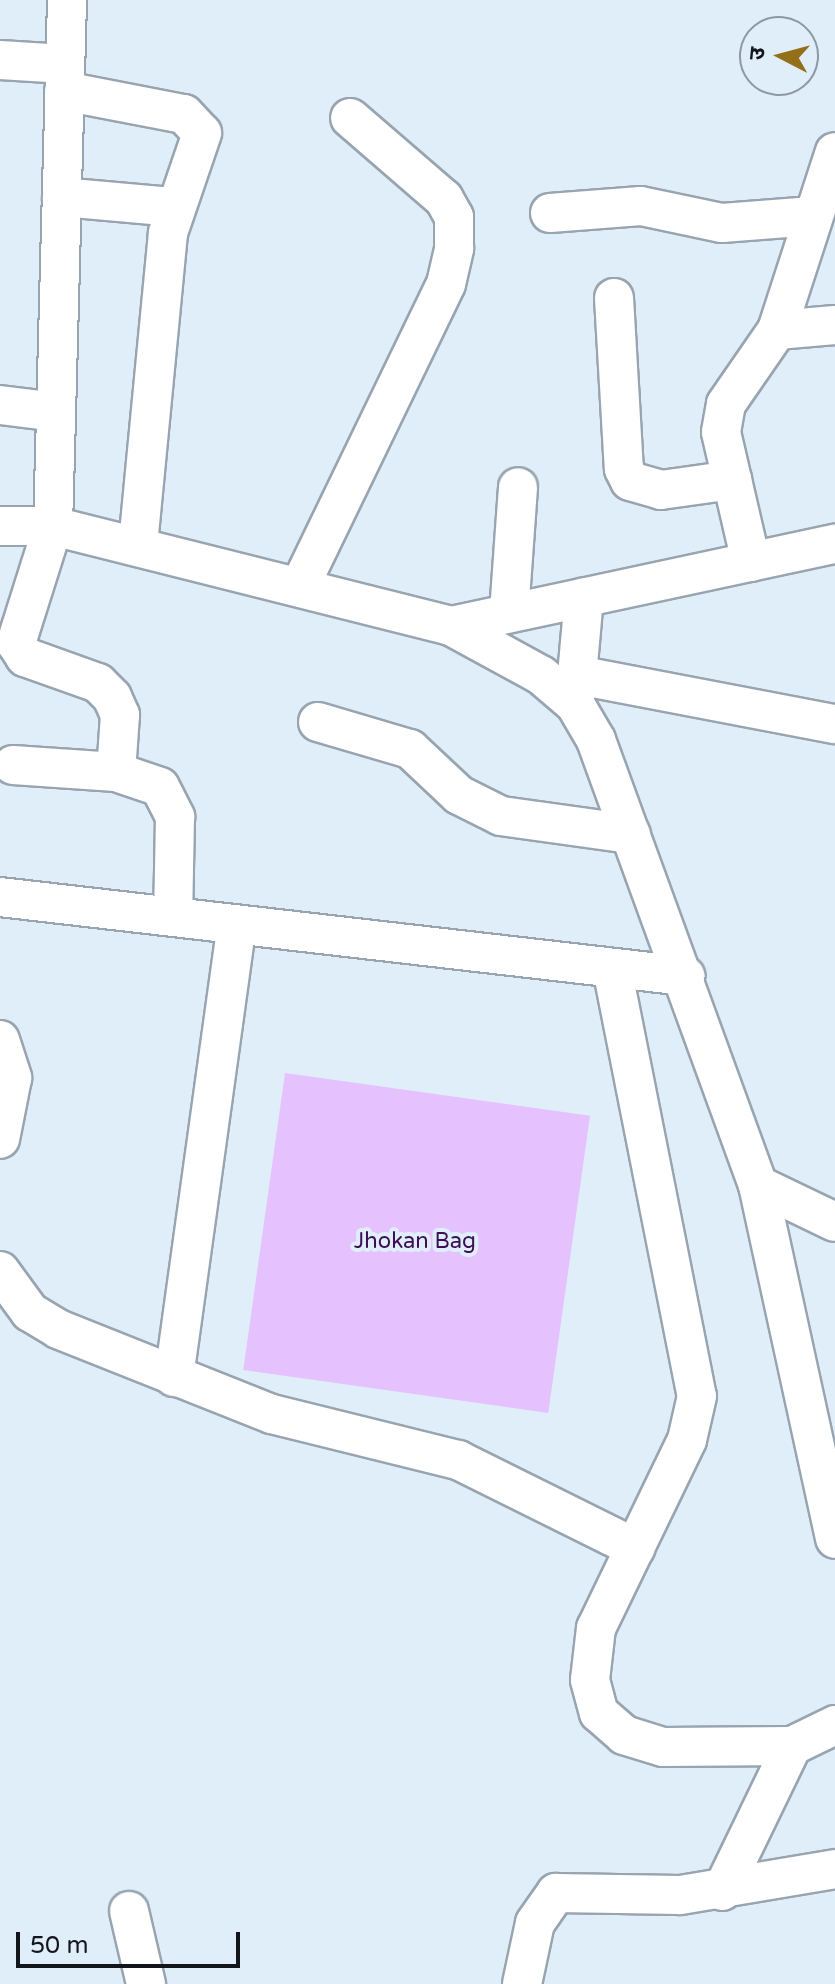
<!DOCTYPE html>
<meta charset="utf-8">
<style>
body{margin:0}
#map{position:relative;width:835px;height:1984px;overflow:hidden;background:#e0eefa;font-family:"Varela Round","Noto Sans Devanagari",sans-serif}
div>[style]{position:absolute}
.green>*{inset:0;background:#e5c1fe;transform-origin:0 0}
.roads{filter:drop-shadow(2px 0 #98a4b0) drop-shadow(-2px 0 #98a4b0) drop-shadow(0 2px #98a4b0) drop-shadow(0 -2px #98a4b0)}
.minor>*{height:38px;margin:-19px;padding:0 19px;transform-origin:19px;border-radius:19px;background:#fff}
span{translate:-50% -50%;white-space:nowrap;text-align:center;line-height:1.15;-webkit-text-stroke:8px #e0eefa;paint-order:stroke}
.park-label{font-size:22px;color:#3c0e54}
.north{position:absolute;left:739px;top:16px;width:80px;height:80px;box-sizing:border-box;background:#e0eefa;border:2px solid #8e98a0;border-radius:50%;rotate:276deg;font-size:22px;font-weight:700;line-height:32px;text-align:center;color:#12161a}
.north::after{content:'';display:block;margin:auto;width:28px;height:36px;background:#936f17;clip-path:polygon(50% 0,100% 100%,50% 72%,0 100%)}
.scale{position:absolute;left:16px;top:1932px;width:224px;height:36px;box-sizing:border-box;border:4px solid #12161a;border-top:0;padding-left:10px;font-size:24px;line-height:28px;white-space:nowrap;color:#12161a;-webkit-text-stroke:6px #e0eefa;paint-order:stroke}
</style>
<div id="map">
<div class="green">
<div style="left:285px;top:1073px;width:308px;height:300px;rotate:8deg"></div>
</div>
<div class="roads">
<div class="minor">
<div style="left:67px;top:0;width:526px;rotate:91.52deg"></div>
<div style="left:53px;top:526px;width:123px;rotate:107.5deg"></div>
<div style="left:16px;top:643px;width:17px;rotate:57deg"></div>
<div style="left:25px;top:657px;width:77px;rotate:19.6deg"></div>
<div style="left:98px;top:683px;width:20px;rotate:45deg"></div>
<div style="left:112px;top:697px;width:20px;rotate:66deg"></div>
<div style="left:120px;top:715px;width:57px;rotate:94deg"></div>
<div style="left:116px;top:772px;width:46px;rotate:18.8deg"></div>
<div style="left:160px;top:787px;width:34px;rotate:63deg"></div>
<div style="left:175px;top:817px;width:100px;rotate:91.1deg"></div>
<div style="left:0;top:60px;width:65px;rotate:3.5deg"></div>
<div style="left:64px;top:91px;width:122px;rotate:10.9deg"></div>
<div style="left:184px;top:114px;width:26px;rotate:47deg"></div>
<div style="left:202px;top:133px;width:106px;rotate:108.8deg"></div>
<div style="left:168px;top:233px;width:312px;rotate:95.5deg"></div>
<div style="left:62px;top:197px;width:111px;rotate:5.1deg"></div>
<div style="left:550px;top:213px;width:91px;rotate:-4.4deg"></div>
<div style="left:641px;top:206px;width:83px;rotate:11.9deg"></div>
<div style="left:722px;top:223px;width:91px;rotate:-4.4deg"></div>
<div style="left:614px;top:298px;width:171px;rotate:86.7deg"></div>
<div style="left:624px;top:469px;width:13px;rotate:63deg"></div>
<div style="left:630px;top:481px;width:32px;rotate:16deg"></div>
<div style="left:661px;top:490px;width:72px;rotate:-8deg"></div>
<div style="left:777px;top:330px;width:58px;rotate:-4.9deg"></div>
<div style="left:0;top:405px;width:56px;rotate:7.1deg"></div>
<div style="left:0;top:526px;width:53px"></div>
<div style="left:53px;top:526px;width:410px;rotate:14.1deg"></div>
<div style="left:451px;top:626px;width:102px;rotate:28.6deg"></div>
<div style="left:541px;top:675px;width:45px;rotate:40.5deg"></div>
<div style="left:575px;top:704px;width:42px;rotate:59.7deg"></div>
<div style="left:596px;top:740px;width:474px;rotate:70deg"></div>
<div style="left:758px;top:1185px;width:362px;rotate:77.7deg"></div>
<div style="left:751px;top:562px;width:133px;rotate:-103deg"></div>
<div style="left:721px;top:432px;width:28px;rotate:-80deg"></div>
<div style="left:726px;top:404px;width:90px;rotate:-55.4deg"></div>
<div style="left:777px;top:330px;width:187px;rotate:-72deg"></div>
<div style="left:300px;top:586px;width:335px;rotate:-64.2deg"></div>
<div style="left:446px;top:284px;width:37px;rotate:-77deg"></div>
<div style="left:454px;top:248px;width:31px;rotate:-90deg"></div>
<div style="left:454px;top:217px;width:21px;rotate:-119deg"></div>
<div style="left:444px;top:199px;width:124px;rotate:-139.2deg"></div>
<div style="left:509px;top:613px;width:126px;rotate:-85.9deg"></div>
<div style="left:451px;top:626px;width:393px;rotate:-12.1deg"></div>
<div style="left:577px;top:675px;width:263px;rotate:10.8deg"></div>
<div style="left:575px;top:698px;width:101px;rotate:-84.9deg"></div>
<div style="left:318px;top:722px;width:96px;rotate:16.4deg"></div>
<div style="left:410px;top:749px;width:67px;rotate:43.2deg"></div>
<div style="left:459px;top:795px;width:47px;rotate:26.6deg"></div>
<div style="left:501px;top:816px;width:131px;rotate:7.9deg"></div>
<div style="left:13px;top:765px;width:103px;rotate:3.9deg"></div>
<div style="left:0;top:897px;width:690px;rotate:6.58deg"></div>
<div style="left:612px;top:968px;width:436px;rotate:78.8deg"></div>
<div style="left:697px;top:1396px;width:45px;rotate:102.8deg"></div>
<div style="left:687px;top:1440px;width:209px;rotate:115.8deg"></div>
<div style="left:596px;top:1628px;width:52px;rotate:96.6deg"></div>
<div style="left:590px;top:1680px;width:34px;rotate:75deg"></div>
<div style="left:599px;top:1713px;width:33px;rotate:41deg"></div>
<div style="left:624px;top:1735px;width:41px;rotate:17.1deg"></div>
<div style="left:663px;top:1747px;width:129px;rotate:-0.4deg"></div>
<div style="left:0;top:1040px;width:40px;rotate:72deg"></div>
<div style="left:12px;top:1078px;width:62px;rotate:101.1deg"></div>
<div style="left:758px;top:1185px;width:85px;rotate:25.7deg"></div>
<div style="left:0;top:1271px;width:51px;rotate:53.8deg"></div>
<div style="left:30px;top:1312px;width:33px;rotate:31deg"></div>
<div style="left:58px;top:1329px;width:230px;rotate:21.7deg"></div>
<div style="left:272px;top:1414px;width:192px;rotate:13.9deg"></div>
<div style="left:458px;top:1460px;width:198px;rotate:26.4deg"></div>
<div style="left:174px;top:1377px;width:456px;rotate:-82.1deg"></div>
<div style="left:722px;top:1891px;width:161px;rotate:-64.2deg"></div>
<div style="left:792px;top:1746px;width:48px;rotate:-26deg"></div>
<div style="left:129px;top:1911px;width:75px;rotate:76.9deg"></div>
<div style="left:522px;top:1984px;width:62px;rotate:-78deg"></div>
<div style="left:535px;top:1923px;width:37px;rotate:-55deg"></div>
<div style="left:556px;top:1893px;width:124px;rotate:0.9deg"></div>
<div style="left:680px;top:1895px;width:157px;rotate:-9.5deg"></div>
</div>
</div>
<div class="park-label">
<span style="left:415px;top:1242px">Jhokan Bag</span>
</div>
<div class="north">उ</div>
<div class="scale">50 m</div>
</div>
